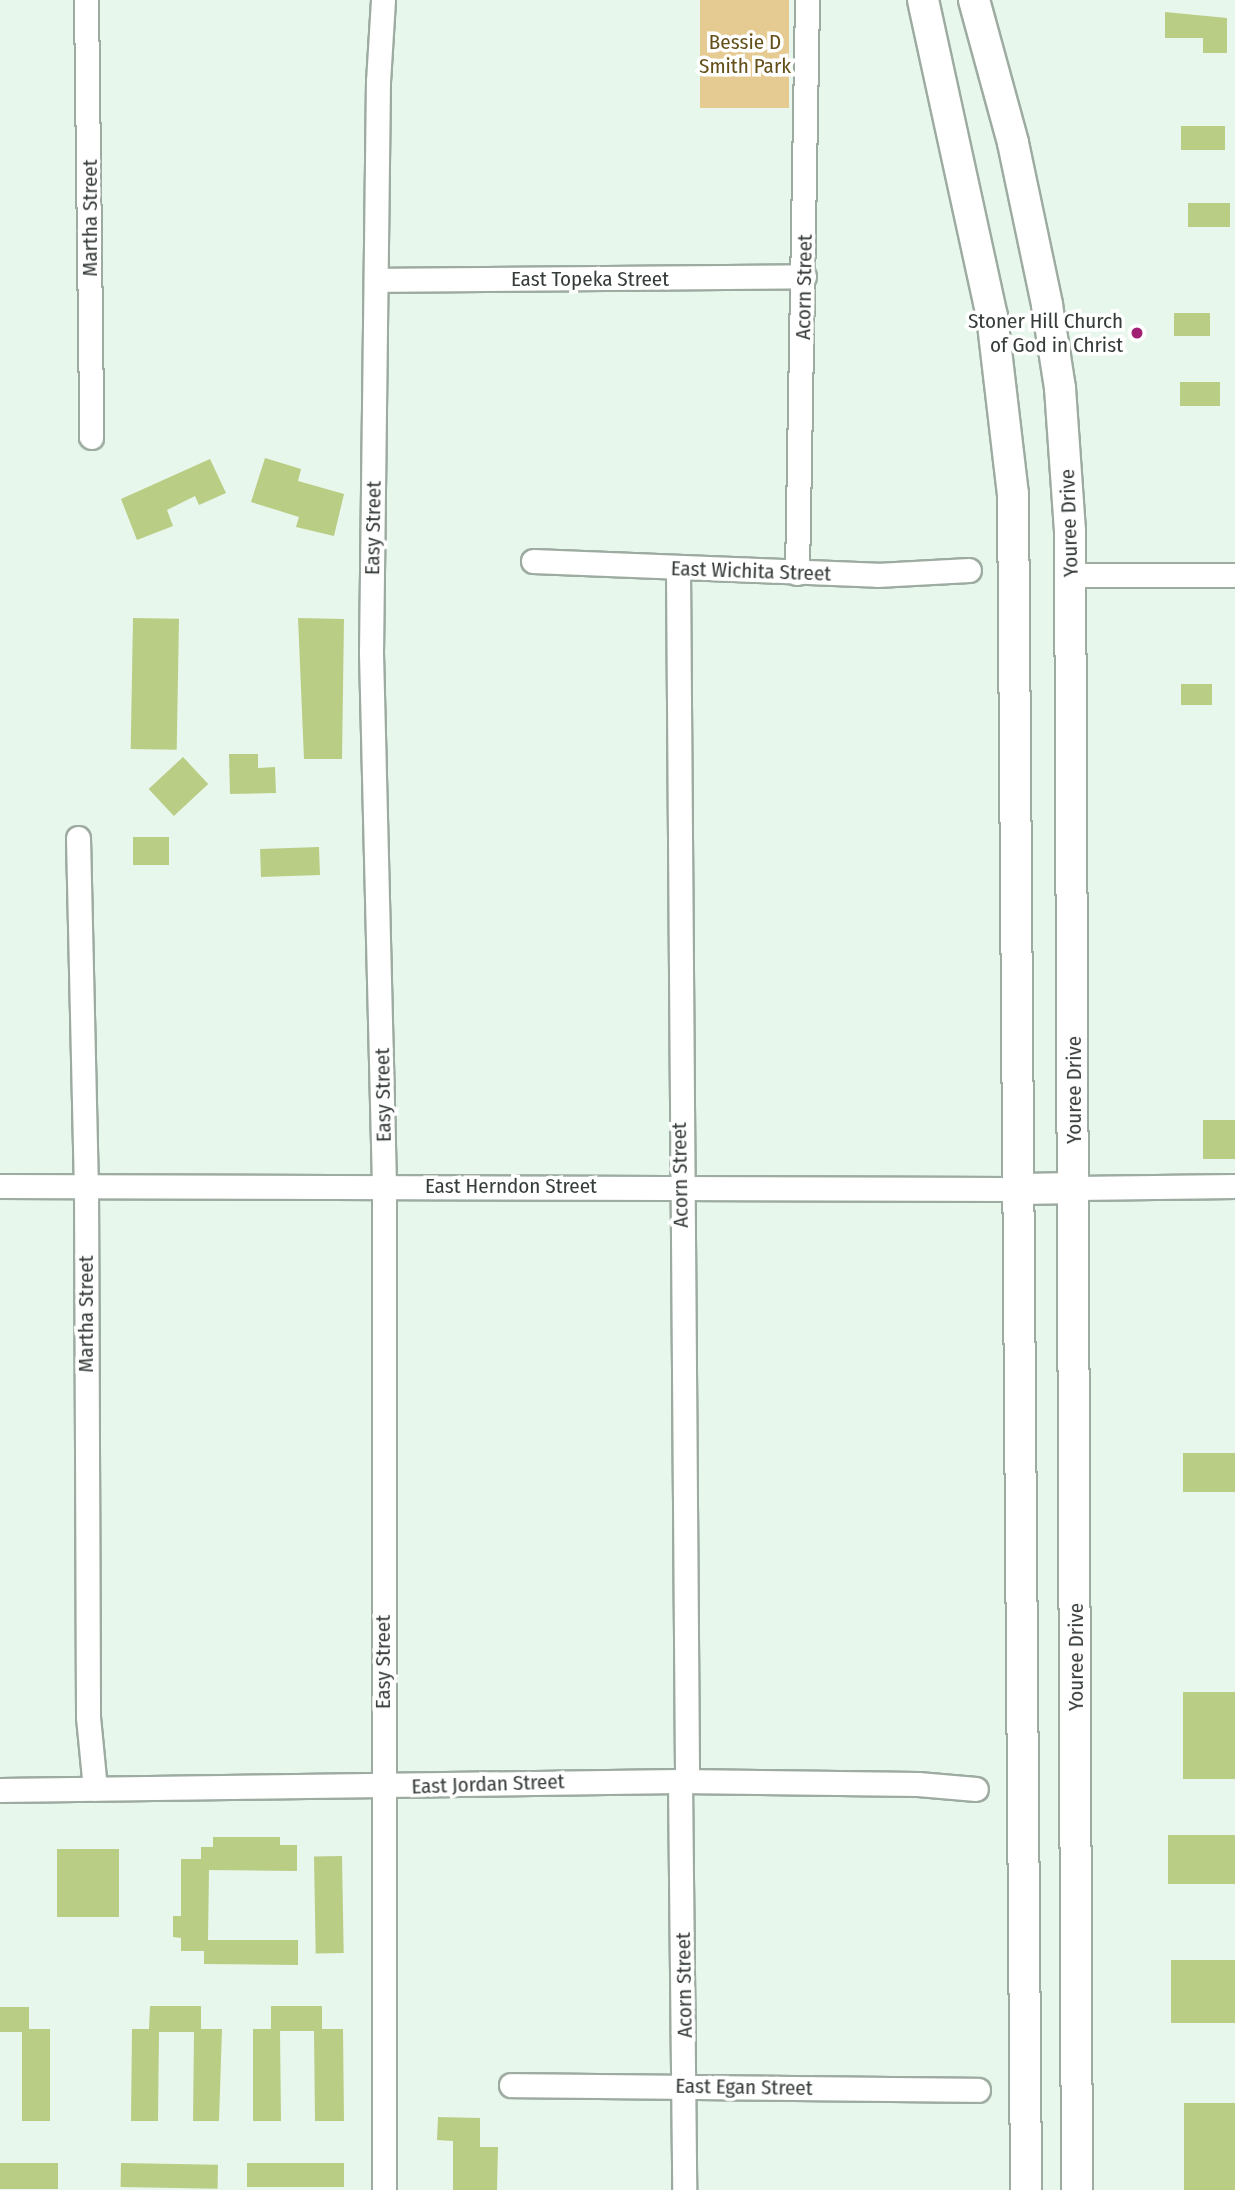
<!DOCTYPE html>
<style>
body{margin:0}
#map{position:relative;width:1235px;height:2190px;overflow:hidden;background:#e8f7ec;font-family:"Fira Sans Condensed",sans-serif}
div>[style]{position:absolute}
.green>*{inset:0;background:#e5cb92;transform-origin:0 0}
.building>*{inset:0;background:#bacd84;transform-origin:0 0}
.roads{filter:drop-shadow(2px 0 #9daba1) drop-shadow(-2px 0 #9daba1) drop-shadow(0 2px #9daba1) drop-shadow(0 -2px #9daba1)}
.minor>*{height:23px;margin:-11.5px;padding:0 11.5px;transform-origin:11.5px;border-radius:11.5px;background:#fff}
.major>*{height:30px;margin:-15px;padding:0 15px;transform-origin:15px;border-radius:15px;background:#fff}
.dots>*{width:19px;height:19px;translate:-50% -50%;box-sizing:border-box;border:4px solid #fff;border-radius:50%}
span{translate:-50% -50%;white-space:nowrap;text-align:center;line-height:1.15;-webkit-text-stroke:7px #fff;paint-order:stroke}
.park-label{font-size:21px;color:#654f18}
.street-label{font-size:21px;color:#363c38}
.poi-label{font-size:21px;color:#363c38}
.right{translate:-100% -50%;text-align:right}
</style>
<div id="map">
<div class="green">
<div style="left:700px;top:0;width:89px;height:108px"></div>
</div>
<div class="building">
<div style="clip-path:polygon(1165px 12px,1227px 18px,1227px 53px,1203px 53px,1203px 38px,1165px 38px)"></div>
<div style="left:1181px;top:126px;width:44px;height:24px"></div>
<div style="left:1188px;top:203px;width:42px;height:24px"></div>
<div style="left:1174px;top:313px;width:36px;height:23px"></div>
<div style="left:1180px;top:382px;width:40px;height:24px"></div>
<div style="clip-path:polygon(265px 458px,301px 469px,298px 481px,344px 494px,334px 536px,296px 527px,299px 517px,251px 502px)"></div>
<div style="clip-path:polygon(210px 459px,226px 493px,199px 505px,195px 496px,167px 510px,173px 526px,137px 540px,121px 499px)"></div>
<div style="left:133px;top:618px;width:46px;height:131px;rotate:1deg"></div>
<div style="clip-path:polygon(298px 618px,344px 619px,342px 759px,304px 759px)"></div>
<div style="left:1181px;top:684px;width:31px;height:21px"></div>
<div style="clip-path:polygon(229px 754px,258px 754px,258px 768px,275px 767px,276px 793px,230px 794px)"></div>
<div style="left:183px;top:757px;width:37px;height:47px;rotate:47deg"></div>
<div style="left:133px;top:837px;width:36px;height:28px"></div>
<div style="left:319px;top:847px;width:28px;height:59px;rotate:88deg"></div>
<div style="left:1203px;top:1120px;width:32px;height:39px"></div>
<div style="left:1183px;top:1453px;width:52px;height:39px"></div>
<div style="left:1183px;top:1692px;width:52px;height:87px"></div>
<div style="left:1168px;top:1835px;width:67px;height:49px"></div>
<div style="clip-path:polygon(213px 1837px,280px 1837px,280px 1845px,297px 1845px,297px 1871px,209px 1870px,208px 1940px,298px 1940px,298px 1965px,204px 1964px,204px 1951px,181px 1951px,181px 1938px,173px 1937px,173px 1916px,181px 1916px,181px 1859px,201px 1859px,201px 1847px,213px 1847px)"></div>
<div style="left:57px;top:1849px;width:62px;height:68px"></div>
<div style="left:342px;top:1856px;width:97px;height:28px;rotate:89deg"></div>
<div style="left:1171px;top:1960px;width:64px;height:63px"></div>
<div style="clip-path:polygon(150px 2006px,201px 2006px,201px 2029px,222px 2029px,219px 2121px,193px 2121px,194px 2032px,159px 2032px,158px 2121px,131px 2121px,132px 2029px,149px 2029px)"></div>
<div style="clip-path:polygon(271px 2006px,322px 2006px,322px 2029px,343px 2029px,344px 2121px,315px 2121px,314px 2031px,280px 2031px,281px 2121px,253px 2121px,253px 2029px,271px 2029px)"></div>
<div style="clip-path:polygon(0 2007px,29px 2007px,29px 2029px,50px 2029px,50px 2121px,22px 2121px,22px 2032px,0 2032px)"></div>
<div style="left:1184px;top:2103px;width:51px;height:87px"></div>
<div style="clip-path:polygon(438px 2117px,480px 2118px,480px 2147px,498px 2147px,497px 2190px,453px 2190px,453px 2141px,437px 2140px)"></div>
<div style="left:58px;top:2163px;width:26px;height:58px;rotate:90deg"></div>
<div style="left:121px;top:2163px;width:97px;height:24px;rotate:1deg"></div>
<div style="left:344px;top:2163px;width:24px;height:97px;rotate:90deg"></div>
</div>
<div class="roads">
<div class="minor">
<div style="left:86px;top:0;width:437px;rotate:89.3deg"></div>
<div style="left:383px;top:0;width:81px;rotate:93.5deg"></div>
<div style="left:378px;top:81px;width:572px;rotate:90.7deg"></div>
<div style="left:371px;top:653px;width:533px;rotate:88.6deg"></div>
<div style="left:384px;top:1186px;width:1004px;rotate:90deg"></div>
<div style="left:376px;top:280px;width:428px;rotate:-0.5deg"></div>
<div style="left:533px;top:561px;width:344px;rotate:2.3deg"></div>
<div style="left:877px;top:575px;width:92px;rotate:-3.1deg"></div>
<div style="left:678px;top:570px;width:1211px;rotate:89.57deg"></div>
<div style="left:797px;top:573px;width:573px;rotate:-89deg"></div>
<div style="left:1071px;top:575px;width:164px"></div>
<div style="left:78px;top:838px;width:348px;rotate:88.7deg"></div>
<div style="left:86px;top:1186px;width:531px;rotate:89.78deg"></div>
<div style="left:88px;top:1717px;width:72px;rotate:84.4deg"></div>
<div style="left:0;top:1186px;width:1022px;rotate:0.17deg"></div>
<div style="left:1075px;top:1188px;width:160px;rotate:-0.7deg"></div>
<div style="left:680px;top:1781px;width:409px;rotate:89.4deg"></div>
<div style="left:0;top:1790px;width:680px;rotate:-0.76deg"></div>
<div style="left:680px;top:1781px;width:238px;rotate:0.7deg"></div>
<div style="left:918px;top:1784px;width:58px;rotate:4.9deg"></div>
<div style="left:511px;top:2085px;width:467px;rotate:0.6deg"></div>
</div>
<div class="major">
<div style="left:923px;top:0;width:323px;rotate:77.7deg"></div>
<div style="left:992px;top:316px;width:179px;rotate:83.3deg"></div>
<div style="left:1013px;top:494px;width:1696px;rotate:89.56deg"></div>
<div style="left:974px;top:0;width:148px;rotate:74.7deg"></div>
<div style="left:1013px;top:143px;width:166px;rotate:78.1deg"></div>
<div style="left:1047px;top:305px;width:84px;rotate:81.1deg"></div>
<div style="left:1060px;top:388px;width:143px;rotate:86deg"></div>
<div style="left:1070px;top:531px;width:1659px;rotate:89.76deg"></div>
<div style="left:1022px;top:1189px;width:53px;rotate:-1.1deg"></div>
</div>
</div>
<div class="dots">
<div style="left:1137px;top:333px;background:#a02073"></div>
</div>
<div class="park-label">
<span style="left:745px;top:54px">Bessie D<br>Smith Park</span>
</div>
<div class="street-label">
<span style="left:90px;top:218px;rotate:-90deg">Martha Street</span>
<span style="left:590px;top:279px">East Topeka Street</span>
<span style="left:804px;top:287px;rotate:-89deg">Acorn Street</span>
<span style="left:1069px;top:523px;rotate:-92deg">Youree Drive</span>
<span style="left:373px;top:528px;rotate:-89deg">Easy Street</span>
<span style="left:751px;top:571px;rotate:2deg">East Wichita Street</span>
<span style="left:1074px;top:1090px;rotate:-90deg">Youree Drive</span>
<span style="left:383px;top:1095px;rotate:-91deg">Easy Street</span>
<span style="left:680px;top:1175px;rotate:-91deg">Acorn Street</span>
<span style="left:511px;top:1186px">East Herndon Street</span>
<span style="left:86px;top:1314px;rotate:-90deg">Martha Street</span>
<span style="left:1076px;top:1657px;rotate:-90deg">Youree Drive</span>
<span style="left:383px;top:1662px;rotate:-90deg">Easy Street</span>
<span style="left:488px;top:1784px;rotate:-2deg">East Jordan Street</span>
<span style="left:684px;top:1985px;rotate:-91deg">Acorn Street</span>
<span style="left:744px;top:2087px;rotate:1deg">East Egan Street</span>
</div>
<div class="poi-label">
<span class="right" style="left:1123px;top:333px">Stoner Hill Church<br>of God in Christ</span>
</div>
</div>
